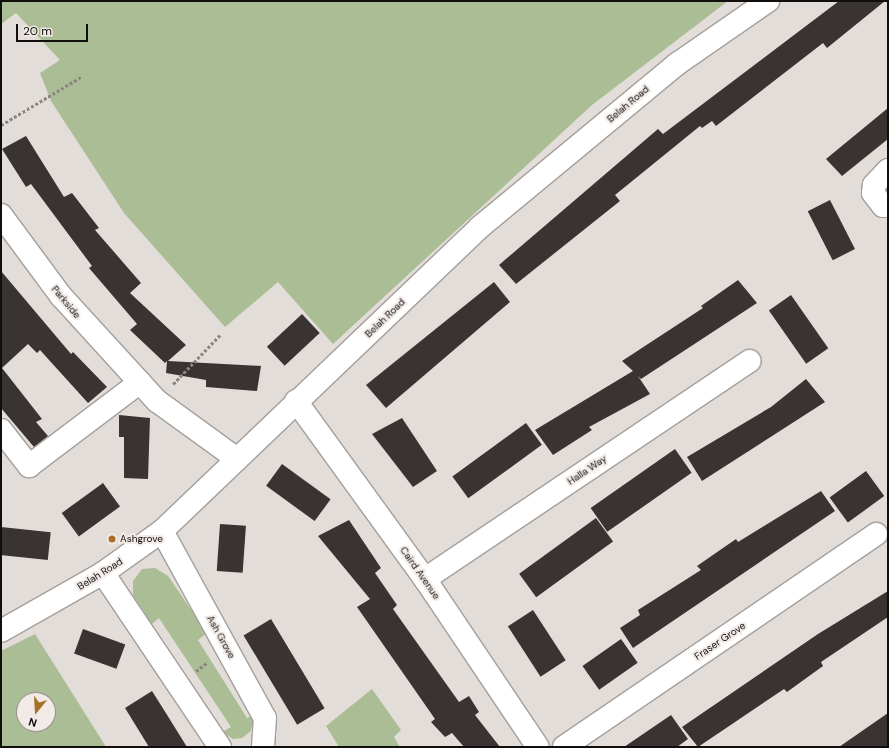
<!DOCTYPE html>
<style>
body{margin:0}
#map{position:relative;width:889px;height:748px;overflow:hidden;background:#e3ddd9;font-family:"DM Sans",sans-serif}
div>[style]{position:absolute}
.green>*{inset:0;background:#aabd95}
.building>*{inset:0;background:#393431;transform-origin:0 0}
.path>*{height:2.5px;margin-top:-1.25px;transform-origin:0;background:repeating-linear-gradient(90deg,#898582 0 3px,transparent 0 5px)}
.roads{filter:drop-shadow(1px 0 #a49f9b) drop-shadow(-1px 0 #a49f9b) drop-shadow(0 1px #a49f9b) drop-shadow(0 -1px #a49f9b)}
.street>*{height:22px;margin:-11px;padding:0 11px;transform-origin:11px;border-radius:11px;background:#fff}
.dots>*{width:11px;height:11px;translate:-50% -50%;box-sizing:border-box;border:2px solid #f1eae6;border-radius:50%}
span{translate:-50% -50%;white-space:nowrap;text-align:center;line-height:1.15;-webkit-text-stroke:4px #f1eae6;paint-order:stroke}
.street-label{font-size:10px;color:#110f0e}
.poi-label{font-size:10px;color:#110f0e}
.left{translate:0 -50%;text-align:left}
.frame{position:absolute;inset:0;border:2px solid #110f0e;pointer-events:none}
.north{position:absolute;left:16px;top:692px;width:40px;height:40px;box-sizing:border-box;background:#f1eae6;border:1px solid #979290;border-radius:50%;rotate:198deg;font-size:11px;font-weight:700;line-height:16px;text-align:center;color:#110f0e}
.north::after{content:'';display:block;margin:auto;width:14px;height:18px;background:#a57129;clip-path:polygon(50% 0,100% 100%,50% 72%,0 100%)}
.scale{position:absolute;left:16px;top:24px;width:72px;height:18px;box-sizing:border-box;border:2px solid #110f0e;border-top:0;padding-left:5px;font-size:12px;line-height:14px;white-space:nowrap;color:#110f0e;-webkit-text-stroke:3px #f1eae6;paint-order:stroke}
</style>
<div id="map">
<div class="green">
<div style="clip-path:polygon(1px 1px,728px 1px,592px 105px,333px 344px,278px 282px,225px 327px,124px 213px,51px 101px,40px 73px,60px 60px,16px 13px,1px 24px)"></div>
<div style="clip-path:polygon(155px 568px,168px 576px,207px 633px,198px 640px,247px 718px,254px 715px,251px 731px,242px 738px,233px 739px,222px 732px,231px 727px,159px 618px,152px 624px,133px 595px,133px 581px,142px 569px)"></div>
<div style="clip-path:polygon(evenodd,35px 634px,96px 731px,106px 747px,1px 747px,1px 651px,35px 634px,24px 700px,48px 700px,48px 724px,24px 724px,24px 700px)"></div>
<div style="clip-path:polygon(372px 689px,401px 730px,394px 737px,400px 747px,339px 747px,326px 726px)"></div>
</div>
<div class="building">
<div style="clip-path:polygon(839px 1px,885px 1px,827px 48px,823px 43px,716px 126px,712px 121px,702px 128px,700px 126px,615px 195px,620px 201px,516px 284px,499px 265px,658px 129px,663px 134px)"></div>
<div style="clip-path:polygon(888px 108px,888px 139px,842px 176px,826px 159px)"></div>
<div style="clip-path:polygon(26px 136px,64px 197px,72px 193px,99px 228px,95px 230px,141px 283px,130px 293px,186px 345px,168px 361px,261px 366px,257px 391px,206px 387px,206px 380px,166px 373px,167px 361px,165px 363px,130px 330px,137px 324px,89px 268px,92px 266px,31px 184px,26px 187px,2px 149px)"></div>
<div style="left:830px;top:200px;width:55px;height:25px;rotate:63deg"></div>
<div style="clip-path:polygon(1px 271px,71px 354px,73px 352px,107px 387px,88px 403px,40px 350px,37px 353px,28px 344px,2px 368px,42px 419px,36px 422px,48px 436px,34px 447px,1px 408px)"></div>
<div style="clip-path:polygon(738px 280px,757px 303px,641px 379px,638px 376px,650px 394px,589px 427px,592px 430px,553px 455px,535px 430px,633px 371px,622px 361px,703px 308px,701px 306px)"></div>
<div style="clip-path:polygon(494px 282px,510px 302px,386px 408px,366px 385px)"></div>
<div style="left:791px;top:295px;width:65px;height:27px;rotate:55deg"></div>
<div style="left:302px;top:314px;width:26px;height:48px;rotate:47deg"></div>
<div style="clip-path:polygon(806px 379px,825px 402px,702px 481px,687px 457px,771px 407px)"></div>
<div style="clip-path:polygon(119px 415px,150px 418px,148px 479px,124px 478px,124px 437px,119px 437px)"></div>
<div style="clip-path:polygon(402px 418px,437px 471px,413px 487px,372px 434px)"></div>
<div style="left:526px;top:423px;width:27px;height:91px;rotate:54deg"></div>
<div style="left:675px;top:449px;width:29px;height:103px;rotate:55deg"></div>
<div style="left:282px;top:464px;width:60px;height:27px;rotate:36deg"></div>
<div style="left:866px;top:471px;width:31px;height:45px;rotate:54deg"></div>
<div style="left:103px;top:483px;width:29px;height:51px;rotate:54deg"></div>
<div style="clip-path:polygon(821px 491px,835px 511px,633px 648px,620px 628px,640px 615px,638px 610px,701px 570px,697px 566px,736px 539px,738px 542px)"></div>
<div style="left:596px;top:518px;width:29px;height:95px;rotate:54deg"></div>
<div style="clip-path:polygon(349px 520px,381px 568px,375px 573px,397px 605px,393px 609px,459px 702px,469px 696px,479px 712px,475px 715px,500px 747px,464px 747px,452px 733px,445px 737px,431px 722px,435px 719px,357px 607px,370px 599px,318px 536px)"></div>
<div style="left:220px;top:524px;width:26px;height:47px;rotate:4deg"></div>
<div style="left:1px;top:527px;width:50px;height:28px;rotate:6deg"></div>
<div style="clip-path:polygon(888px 591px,888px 617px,821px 662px,823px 666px,787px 692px,784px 689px,698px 747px,682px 727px,818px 634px)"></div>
<div style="left:533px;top:610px;width:60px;height:30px;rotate:57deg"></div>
<div style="left:271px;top:619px;width:104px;height:32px;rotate:59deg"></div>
<div style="left:83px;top:629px;width:45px;height:26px;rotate:20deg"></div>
<div style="left:621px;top:639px;width:29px;height:47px;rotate:55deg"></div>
<div style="clip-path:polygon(152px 691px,164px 710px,187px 747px,149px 747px,125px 708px)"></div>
<div style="clip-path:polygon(888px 713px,888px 747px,839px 747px)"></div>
<div style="clip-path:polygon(671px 715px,688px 739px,677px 747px,624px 747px)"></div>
</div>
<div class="path">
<div style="left:1px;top:125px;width:93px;rotate:-31deg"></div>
<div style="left:173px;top:384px;width:69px;rotate:-46.2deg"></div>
<div style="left:196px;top:671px;width:15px;rotate:-37deg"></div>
</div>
<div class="roads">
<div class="street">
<div style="left:888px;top:170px;width:21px;rotate:133deg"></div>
<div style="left:874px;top:185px;width:8px;rotate:97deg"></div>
<div style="left:873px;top:193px;width:16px;rotate:52deg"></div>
<div style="left:883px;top:206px;width:5px"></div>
<div style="left:1px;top:215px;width:101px;rotate:53.5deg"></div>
<div style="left:61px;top:296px;width:142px;rotate:47.6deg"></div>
<div style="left:157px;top:401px;width:99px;rotate:35.9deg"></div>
<div style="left:296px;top:401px;width:220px;rotate:54.1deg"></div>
<div style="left:425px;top:579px;width:202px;rotate:56.1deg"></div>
<div style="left:1px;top:430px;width:46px;rotate:52.1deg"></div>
<div style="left:29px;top:466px;width:139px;rotate:-37.1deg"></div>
<div style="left:162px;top:531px;width:213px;rotate:61.2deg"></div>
<div style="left:265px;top:718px;width:29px;rotate:94deg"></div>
<div style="left:103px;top:573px;width:210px;rotate:56.1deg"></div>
<div style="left:425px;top:579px;width:391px;rotate:-33.9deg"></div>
<div style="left:1px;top:631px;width:117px;rotate:-29.6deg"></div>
<div style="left:103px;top:573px;width:72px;rotate:-35.4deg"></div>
<div style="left:162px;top:531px;width:440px;rotate:-43.7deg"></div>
<div style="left:480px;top:227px;width:256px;rotate:-39.6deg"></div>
<div style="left:677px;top:64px;width:111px;rotate:-34.7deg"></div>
<div style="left:564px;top:747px;width:378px;rotate:-34.3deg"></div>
</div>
</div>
<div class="dots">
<div style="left:112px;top:539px;background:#a57129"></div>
</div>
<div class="street-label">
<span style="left:628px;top:104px;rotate:-40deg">Belah Road</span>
<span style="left:66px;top:302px;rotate:50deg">Parkside</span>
<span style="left:385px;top:318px;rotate:-44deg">Belah Road</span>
<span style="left:587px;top:470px;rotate:-34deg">Halla Way</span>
<span style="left:420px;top:573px;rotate:55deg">Caird Avenue</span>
<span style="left:100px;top:574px;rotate:-32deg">Belah Road</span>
<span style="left:221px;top:637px;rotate:61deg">Ash Grove</span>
<span style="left:720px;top:641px;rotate:-34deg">Fraser Grove</span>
</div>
<div class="poi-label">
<span class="left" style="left:120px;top:539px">Ashgrove</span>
</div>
<div class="frame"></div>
<div class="north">N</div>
<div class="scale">20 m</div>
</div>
